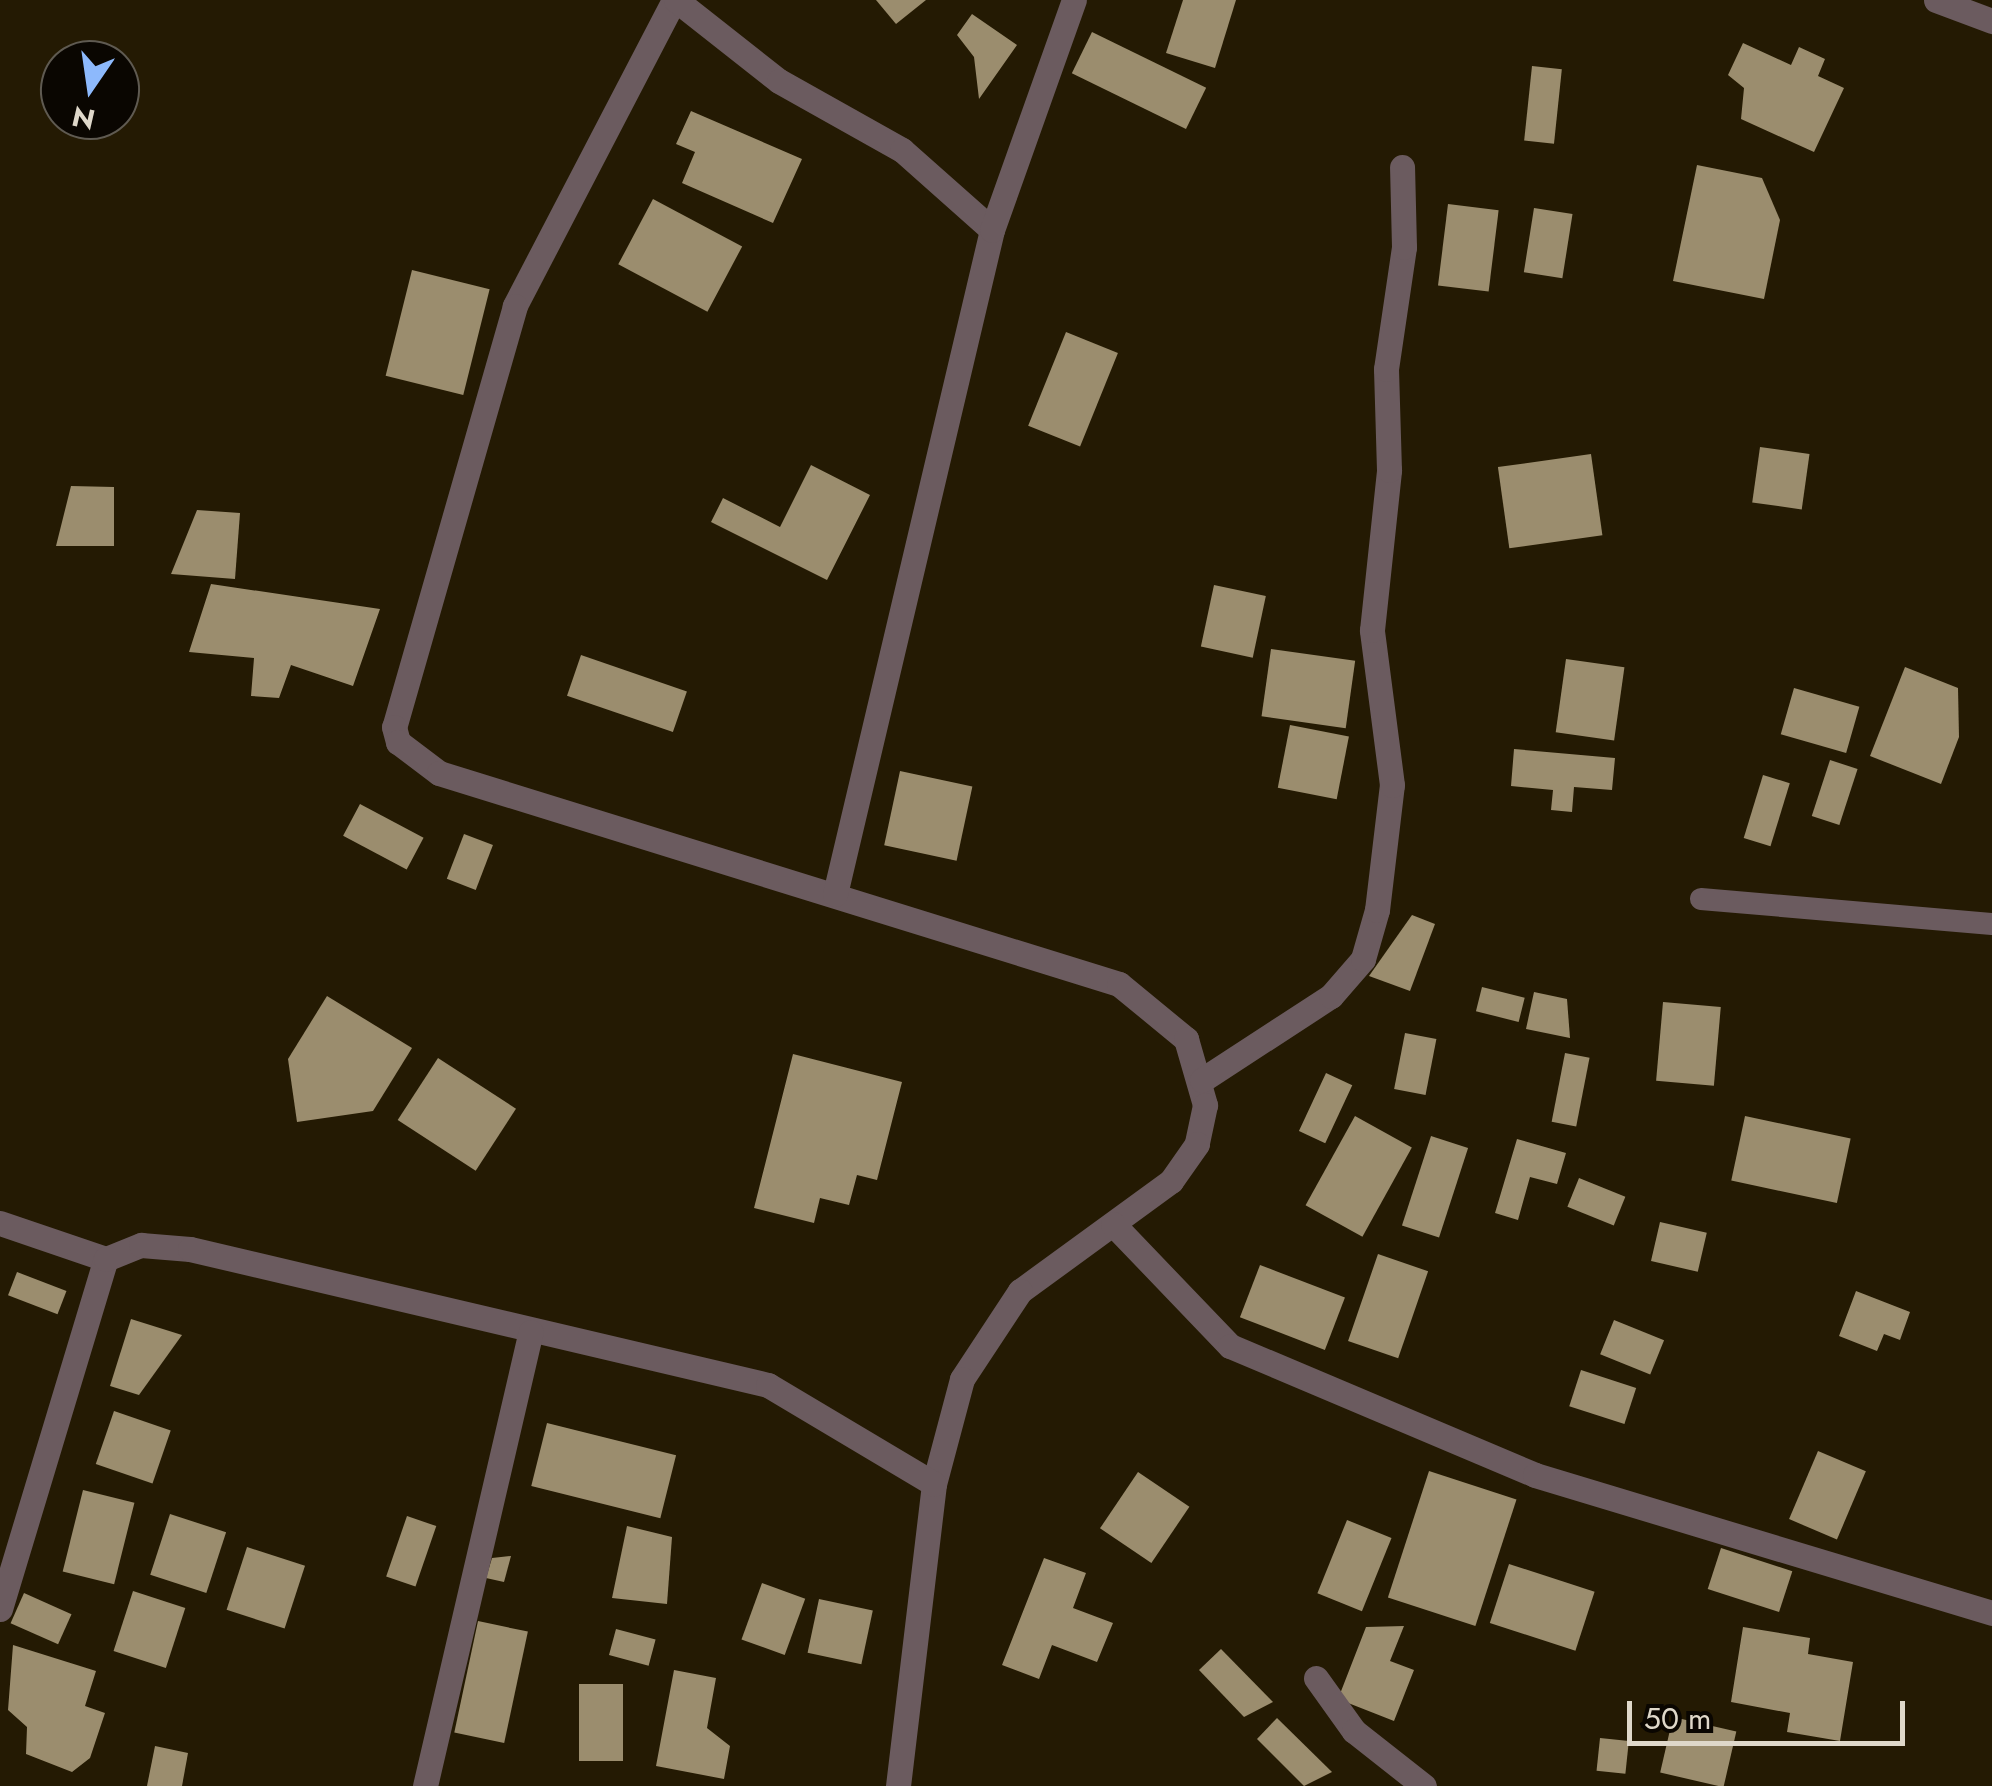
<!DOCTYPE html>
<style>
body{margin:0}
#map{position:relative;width:1992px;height:1786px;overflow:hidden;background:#241a03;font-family:Jost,sans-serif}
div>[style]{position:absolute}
.building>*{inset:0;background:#9b8d6e;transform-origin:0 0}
.service>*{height:22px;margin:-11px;padding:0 11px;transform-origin:11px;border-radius:11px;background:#6b5b5f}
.minor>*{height:25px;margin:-12.5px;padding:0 12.5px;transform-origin:12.5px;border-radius:12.5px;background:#6b5b5f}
span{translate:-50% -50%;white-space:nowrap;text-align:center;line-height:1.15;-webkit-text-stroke:10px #0a0601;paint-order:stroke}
.north{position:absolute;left:40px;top:40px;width:100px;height:100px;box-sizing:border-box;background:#0a0601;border:2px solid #5f5a51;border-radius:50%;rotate:193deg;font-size:28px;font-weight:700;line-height:40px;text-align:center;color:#dfd8ca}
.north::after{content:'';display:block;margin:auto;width:35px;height:45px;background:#8db9fc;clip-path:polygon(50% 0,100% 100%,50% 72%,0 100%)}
.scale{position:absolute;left:1627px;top:1701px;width:278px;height:45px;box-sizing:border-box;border:5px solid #dfd8ca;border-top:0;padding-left:12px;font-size:30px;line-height:35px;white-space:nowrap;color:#dfd8ca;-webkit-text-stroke:8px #0a0601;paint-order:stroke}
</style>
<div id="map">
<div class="building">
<div style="clip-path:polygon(876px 0,926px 0,896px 24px)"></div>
<div style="clip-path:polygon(1183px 0,1236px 0,1215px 68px,1166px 53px)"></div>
<div style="clip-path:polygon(972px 14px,1017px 45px,979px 99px,974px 57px,957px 35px)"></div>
<div style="left:1092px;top:32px;width:127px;height:46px;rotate:26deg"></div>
<div style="clip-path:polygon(1743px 43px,1791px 65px,1799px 47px,1825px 59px,1818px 76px,1844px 88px,1814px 152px,1741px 119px,1744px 88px,1728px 75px)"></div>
<div style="left:1532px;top:66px;width:30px;height:75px;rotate:6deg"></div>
<div style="clip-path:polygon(691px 111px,802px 159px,773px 223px,682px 183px,695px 152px,676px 144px)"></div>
<div style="clip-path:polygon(1697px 165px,1762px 178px,1780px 220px,1764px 299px,1673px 281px)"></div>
<div style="left:653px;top:199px;width:101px;height:74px;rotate:28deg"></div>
<div style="left:1448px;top:204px;width:51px;height:82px;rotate:7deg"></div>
<div style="left:1534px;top:208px;width:39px;height:65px;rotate:9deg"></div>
<div style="left:412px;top:270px;width:80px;height:109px;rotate:14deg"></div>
<div style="left:1066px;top:332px;width:56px;height:101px;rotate:22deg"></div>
<div style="left:1760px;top:447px;width:50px;height:56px;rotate:8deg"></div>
<div style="left:1591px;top:454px;width:82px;height:94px;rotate:82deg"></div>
<div style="clip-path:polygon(811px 465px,870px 495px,827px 580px,711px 522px,723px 498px,780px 527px)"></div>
<div style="clip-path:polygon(71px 486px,114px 487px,114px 546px,56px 546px)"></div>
<div style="clip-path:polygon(197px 510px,240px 513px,235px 579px,171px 574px)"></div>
<div style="clip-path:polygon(211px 584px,380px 609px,353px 686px,291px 665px,279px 698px,251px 696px,254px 658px,189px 652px)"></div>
<div style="left:1214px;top:585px;width:53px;height:63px;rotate:12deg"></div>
<div style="left:1271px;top:649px;width:85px;height:68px;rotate:8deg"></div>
<div style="left:581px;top:655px;width:112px;height:43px;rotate:19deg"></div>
<div style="left:1566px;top:659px;width:59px;height:74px;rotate:8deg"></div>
<div style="clip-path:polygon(1905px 667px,1958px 688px,1959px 737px,1941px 784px,1870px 756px)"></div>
<div style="left:1794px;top:688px;width:68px;height:48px;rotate:16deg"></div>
<div style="left:1290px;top:725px;width:60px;height:64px;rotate:11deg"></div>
<div style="clip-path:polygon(1514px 749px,1615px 758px,1612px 790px,1574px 787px,1572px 812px,1551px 810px,1553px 790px,1511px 786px)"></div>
<div style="left:1830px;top:760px;width:29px;height:59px;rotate:18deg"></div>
<div style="left:900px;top:771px;width:74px;height:76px;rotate:12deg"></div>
<div style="left:1763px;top:775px;width:28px;height:66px;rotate:17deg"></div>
<div style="left:360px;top:804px;width:72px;height:36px;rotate:28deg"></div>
<div style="left:464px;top:834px;width:31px;height:48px;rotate:21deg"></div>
<div style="clip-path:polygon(1412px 915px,1435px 924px,1410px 991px,1369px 976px)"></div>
<div style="left:1482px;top:987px;width:44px;height:25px;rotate:14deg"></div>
<div style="clip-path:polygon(1534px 992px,1567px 999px,1570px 1038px,1526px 1029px)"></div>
<div style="clip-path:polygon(327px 996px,412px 1048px,373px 1111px,297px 1122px,288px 1059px)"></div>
<div style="left:1663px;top:1002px;width:58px;height:79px;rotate:5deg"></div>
<div style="left:1405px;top:1033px;width:32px;height:57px;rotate:11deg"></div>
<div style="left:1565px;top:1053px;width:25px;height:70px;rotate:11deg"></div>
<div style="clip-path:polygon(793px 1054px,902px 1082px,877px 1180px,857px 1175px,849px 1205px,820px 1198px,814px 1223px,754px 1208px)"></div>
<div style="left:438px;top:1058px;width:93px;height:74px;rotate:33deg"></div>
<div style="left:1326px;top:1073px;width:29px;height:64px;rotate:25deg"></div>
<div style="left:1355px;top:1116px;width:65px;height:102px;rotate:29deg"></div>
<div style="left:1745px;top:1116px;width:108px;height:66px;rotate:12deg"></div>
<div style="left:1431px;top:1136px;width:39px;height:94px;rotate:18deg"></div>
<div style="clip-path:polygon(1517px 1139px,1566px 1153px,1557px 1184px,1530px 1177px,1518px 1220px,1495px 1213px)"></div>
<div style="left:1579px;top:1178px;width:50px;height:31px;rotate:22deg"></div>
<div style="left:1660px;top:1222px;width:48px;height:40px;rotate:13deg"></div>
<div style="left:1378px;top:1254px;width:53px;height:92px;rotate:19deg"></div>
<div style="left:1260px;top:1265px;width:91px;height:56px;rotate:21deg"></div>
<div style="left:17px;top:1272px;width:53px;height:25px;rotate:21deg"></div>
<div style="clip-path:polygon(1856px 1291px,1910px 1312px,1900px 1340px,1884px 1334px,1877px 1351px,1839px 1336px)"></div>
<div style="clip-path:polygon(131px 1319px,182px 1335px,139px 1395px,110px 1386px)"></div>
<div style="left:1614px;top:1320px;width:54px;height:37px;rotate:22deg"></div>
<div style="left:1581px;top:1370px;width:58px;height:38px;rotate:18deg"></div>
<div style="left:114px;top:1411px;width:60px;height:56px;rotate:19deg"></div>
<div style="left:547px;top:1423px;width:133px;height:65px;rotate:14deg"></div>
<div style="left:1818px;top:1451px;width:52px;height:74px;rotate:23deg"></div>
<div style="left:1429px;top:1471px;width:92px;height:133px;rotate:18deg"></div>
<div style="left:1138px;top:1472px;width:62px;height:68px;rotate:34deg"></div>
<div style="left:83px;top:1490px;width:53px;height:84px;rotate:14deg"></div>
<div style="left:170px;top:1514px;width:59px;height:64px;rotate:18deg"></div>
<div style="left:407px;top:1516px;width:31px;height:64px;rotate:19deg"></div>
<div style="left:1347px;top:1520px;width:48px;height:79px;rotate:22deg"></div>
<div style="clip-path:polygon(627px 1526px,672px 1537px,667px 1604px,612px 1598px)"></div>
<div style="left:247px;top:1547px;width:61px;height:66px;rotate:18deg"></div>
<div style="left:1721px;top:1548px;width:75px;height:43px;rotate:18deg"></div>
<div style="clip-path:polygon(511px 1556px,504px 1582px,486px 1578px,492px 1558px)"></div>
<div style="clip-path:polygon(1044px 1558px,1086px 1573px,1073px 1608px,1113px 1623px,1097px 1662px,1052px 1645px,1039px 1679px,1002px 1665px)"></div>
<div style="left:1509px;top:1564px;width:90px;height:62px;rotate:18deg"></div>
<div style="left:762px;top:1583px;width:46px;height:60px;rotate:20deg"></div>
<div style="left:133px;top:1591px;width:55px;height:63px;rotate:18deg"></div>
<div style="left:24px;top:1593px;width:52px;height:33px;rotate:24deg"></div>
<div style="left:819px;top:1599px;width:55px;height:55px;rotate:12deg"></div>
<div style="left:478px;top:1621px;width:51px;height:114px;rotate:12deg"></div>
<div style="clip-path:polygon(1404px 1626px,1390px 1661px,1414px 1670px,1394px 1721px,1338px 1699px,1366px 1627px)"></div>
<div style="clip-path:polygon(1743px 1627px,1810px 1638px,1808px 1654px,1853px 1662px,1840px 1741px,1787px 1732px,1790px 1713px,1731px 1702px)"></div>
<div style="left:616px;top:1629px;width:41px;height:27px;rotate:15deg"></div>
<div style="clip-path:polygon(13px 1645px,96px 1671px,85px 1706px,105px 1713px,90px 1758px,72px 1772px,26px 1754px,27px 1727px,8px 1710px)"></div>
<div style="clip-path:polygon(1221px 1649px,1273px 1702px,1244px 1717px,1199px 1670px)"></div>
<div style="clip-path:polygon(674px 1670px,716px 1678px,707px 1728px,730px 1746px,724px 1779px,656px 1766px)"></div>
<div style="left:579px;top:1684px;width:44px;height:77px"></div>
<div style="left:1673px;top:1717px;width:65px;height:57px;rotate:13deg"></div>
<div style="clip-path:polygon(1277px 1718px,1332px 1772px,1304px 1786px,1257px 1739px)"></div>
<div style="left:1600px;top:1738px;width:29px;height:33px;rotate:6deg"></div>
<div style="clip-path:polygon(155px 1746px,188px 1753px,182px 1786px,147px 1786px)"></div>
</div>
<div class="service">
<div style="left:1701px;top:899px;width:292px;rotate:4.9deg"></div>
</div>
<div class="minor">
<div style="left:674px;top:0;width:345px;rotate:117.5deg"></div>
<div style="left:515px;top:306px;width:438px;rotate:106deg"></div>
<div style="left:394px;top:727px;width:16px;rotate:75deg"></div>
<div style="left:398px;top:742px;width:51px;rotate:37.1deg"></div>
<div style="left:439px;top:773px;width:712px;rotate:17.24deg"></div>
<div style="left:1119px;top:984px;width:87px;rotate:39.4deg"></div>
<div style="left:1186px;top:1039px;width:69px;rotate:73.9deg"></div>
<div style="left:1205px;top:1105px;width:40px;rotate:102deg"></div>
<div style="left:1197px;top:1144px;width:45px;rotate:125.1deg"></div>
<div style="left:1171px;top:1181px;width:187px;rotate:143.9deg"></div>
<div style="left:1020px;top:1291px;width:105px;rotate:123.4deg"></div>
<div style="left:962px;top:1379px;width:109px;rotate:104.9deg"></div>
<div style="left:934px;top:1484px;width:304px;rotate:96.8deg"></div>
<div style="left:676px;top:0;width:131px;rotate:38.2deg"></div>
<div style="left:779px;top:81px;width:141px;rotate:29.3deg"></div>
<div style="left:902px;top:150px;width:120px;rotate:41.6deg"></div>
<div style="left:1936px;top:0;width:60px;rotate:20.6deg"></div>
<div style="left:835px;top:894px;width:682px;rotate:-76.7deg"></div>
<div style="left:992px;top:230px;width:244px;rotate:-70.4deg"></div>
<div style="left:1202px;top:1080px;width:154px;rotate:-33.1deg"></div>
<div style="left:1331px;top:996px;width:49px;rotate:-49.1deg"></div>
<div style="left:1363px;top:959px;width:51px;rotate:-74.1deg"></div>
<div style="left:1377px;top:910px;width:126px;rotate:-83.2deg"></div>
<div style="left:1392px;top:785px;width:156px;rotate:-97.4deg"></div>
<div style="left:1372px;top:630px;width:161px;rotate:-83.9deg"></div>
<div style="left:1389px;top:470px;width:101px;rotate:-91.7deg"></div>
<div style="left:1386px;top:369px;width:123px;rotate:-81.6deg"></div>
<div style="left:1404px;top:247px;width:80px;rotate:-91.4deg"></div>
<div style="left:0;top:1223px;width:112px;rotate:18.8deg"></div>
<div style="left:1113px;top:1224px;width:169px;rotate:46.2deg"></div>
<div style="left:1230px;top:1346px;width:331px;rotate:22.9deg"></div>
<div style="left:1535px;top:1475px;width:477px;rotate:16.8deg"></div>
<div style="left:0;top:1609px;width:366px;rotate:-73.2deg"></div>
<div style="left:106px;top:1259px;width:38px;rotate:-22deg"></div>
<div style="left:141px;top:1245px;width:49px;rotate:4.7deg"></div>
<div style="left:190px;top:1249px;width:594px;rotate:13.24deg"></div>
<div style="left:768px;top:1385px;width:193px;rotate:30.8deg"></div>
<div style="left:1316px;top:1678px;width:65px;rotate:54.4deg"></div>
<div style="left:1354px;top:1731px;width:89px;rotate:38.2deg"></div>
<div style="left:425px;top:1786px;width:466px;rotate:-76.9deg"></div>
</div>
<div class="north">N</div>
<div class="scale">50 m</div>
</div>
